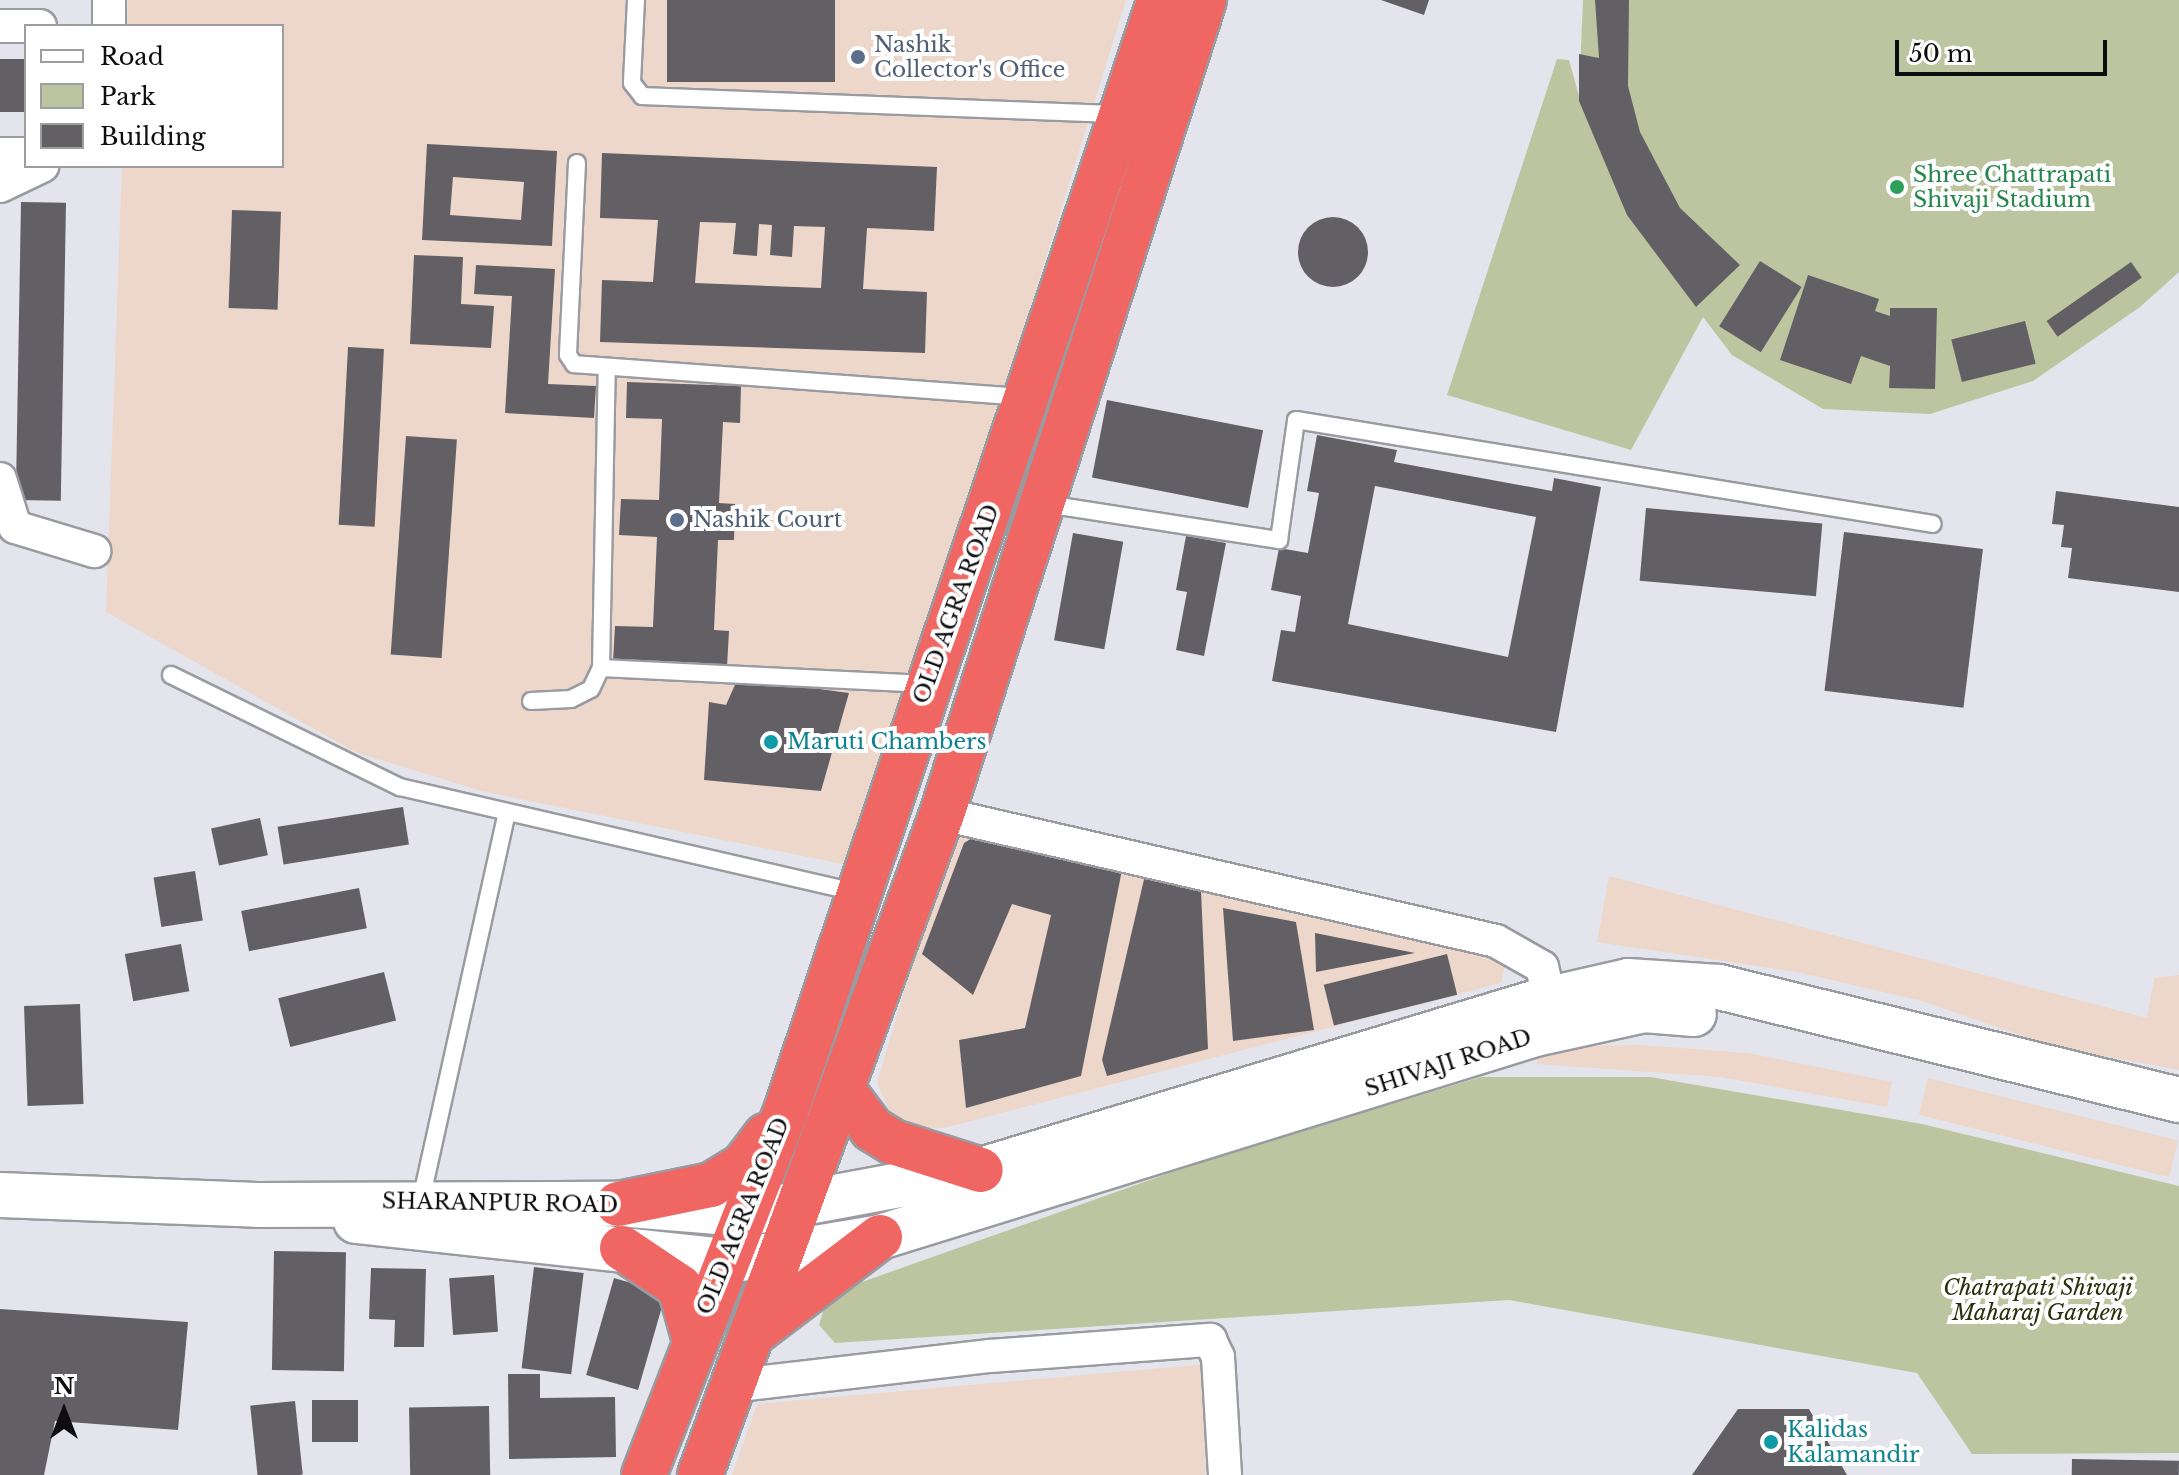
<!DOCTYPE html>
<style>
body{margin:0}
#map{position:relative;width:2179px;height:1475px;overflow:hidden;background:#e4e5ec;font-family:"Libre Baskerville",serif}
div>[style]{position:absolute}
.commercial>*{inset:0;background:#edd7ca;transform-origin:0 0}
.green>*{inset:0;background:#bdc5a0}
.building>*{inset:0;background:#626065;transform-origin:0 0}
.round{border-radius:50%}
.roads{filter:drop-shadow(2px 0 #999ba1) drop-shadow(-2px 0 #999ba1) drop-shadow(0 2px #999ba1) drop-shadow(0 -2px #999ba1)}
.lane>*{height:16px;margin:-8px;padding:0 8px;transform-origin:8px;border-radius:8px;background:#fff}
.street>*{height:32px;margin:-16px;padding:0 16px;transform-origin:16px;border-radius:16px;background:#fff}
.secondary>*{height:44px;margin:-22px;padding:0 22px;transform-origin:22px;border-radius:22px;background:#fff}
.highway>*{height:44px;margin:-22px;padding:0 22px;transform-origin:22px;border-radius:22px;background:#f06662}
.dots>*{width:22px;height:22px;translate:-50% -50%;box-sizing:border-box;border:4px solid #fff;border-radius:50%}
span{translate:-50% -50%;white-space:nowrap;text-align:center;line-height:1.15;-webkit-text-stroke:8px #fff;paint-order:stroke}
.service-label{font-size:22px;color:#4e5e75}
.left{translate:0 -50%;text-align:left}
.leisure-label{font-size:22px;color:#27864d}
.street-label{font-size:22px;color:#0d0d0f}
.culture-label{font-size:22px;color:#0d838f}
.park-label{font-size:22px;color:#282f09;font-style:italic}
.legend{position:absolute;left:24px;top:24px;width:260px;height:144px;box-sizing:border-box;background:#fff;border:2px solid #9e9e9f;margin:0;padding:10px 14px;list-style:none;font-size:24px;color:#0d0d0f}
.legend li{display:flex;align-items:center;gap:16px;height:40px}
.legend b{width:40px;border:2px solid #9e9e9f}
.north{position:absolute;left:24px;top:1371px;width:80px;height:80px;-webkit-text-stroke:6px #fff;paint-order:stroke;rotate:0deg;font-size:22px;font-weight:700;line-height:32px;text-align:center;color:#0d0d0f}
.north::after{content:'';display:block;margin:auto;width:28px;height:36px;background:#0d0d0f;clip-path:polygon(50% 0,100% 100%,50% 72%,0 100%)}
.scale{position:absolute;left:1895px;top:40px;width:212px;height:36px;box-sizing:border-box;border:4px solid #0d0d0f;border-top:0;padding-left:10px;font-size:24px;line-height:28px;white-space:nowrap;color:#0d0d0f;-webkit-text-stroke:6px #fff;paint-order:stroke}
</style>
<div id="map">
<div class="commercial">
<div style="clip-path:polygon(128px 0,1126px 0,857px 867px,481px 791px,355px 752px,106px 612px,122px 166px,282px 166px,282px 26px,127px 26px)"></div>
<div style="clip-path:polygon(951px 832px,1508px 951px,1501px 983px,944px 1128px,897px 1128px,877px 1083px)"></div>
<div style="clip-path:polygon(1609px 876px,2147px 1018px,2154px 978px,2179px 975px,2179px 1070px,2055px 1047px,1922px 1001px,1797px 972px,1597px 942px)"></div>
<div style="clip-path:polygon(1641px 1045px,1748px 1053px,1892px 1082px,1887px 1107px,1720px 1077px,1537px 1064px,1537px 1047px)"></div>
<div style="left:1928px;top:1078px;width:258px;height:38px;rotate:14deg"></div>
<div style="clip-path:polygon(1207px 1364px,1205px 1475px,732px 1475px,757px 1404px)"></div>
</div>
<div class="green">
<div style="clip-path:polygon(1583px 0,2179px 0,2179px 272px,2140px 307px,2033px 381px,1930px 414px,1823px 409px,1732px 355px,1703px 317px,1631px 450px,1447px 395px,1557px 59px,1569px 60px,1579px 96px)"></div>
<div style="clip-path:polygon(1481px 1077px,1650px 1077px,1922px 1124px,2179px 1186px,2179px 1453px,1972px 1454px,1917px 1373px,1509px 1300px,835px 1343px,819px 1325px,825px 1305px,845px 1288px,1209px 1159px)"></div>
</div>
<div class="building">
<div style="left:667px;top:0;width:168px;height:82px"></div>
<div style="clip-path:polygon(1381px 0,1429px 0,1424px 15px)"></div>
<div style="clip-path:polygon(1595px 0,1629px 0,1628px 86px,1640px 132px,1680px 208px,1740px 265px,1696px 307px,1627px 215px,1579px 101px,1579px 54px,1599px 58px)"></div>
<div style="left:26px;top:59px;width:53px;height:26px;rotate:90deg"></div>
<div style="clip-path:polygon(evenodd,427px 144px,557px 151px,552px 246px,422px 240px,427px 144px,453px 177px,524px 182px,521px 220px,450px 215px,453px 177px)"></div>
<div style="clip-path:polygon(evenodd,602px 153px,937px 167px,934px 231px,867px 228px,863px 289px,927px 292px,925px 353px,600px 342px,602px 280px,653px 282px,658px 220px,600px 218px,602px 153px,700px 222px,736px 223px,733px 254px,757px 256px,759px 224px,772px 225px,770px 255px,792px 257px,794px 226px,825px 227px,821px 288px,695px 283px,700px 222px)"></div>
<div style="left:21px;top:202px;width:45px;height:298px;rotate:1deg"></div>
<div style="left:232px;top:210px;width:49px;height:98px;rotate:2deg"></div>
<div class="round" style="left:1298px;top:217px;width:70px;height:70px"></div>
<div style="clip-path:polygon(414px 255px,463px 257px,461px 304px,494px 306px,491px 348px,410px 344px)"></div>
<div style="left:1760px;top:261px;width:49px;height:77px;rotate:32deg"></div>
<div style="left:2131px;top:262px;width:19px;height:103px;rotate:55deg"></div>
<div style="clip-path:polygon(476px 265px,555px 269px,548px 384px,596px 386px,594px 418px,505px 413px,512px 296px,474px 294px)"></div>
<div style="clip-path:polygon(1808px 275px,1879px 299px,1875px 311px,1890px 316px,1890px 308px,1937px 308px,1935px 389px,1889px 388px,1890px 366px,1861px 356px,1851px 384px,1780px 360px)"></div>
<div style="left:2025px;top:321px;width:44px;height:76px;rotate:76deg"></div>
<div style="left:348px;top:347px;width:36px;height:178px;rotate:3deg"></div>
<div style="clip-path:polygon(627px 382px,741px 386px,740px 423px,723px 422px,719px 503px,735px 504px,734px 540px,718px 540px,714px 630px,729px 631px,727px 667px,613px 662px,615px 626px,653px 627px,657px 537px,619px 535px,621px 499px,659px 500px,662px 419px,626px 418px)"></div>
<div style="left:1107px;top:400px;width:159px;height:79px;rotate:11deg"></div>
<div style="clip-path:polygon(evenodd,1317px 435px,1397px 450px,1394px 462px,1552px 491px,1554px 478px,1601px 487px,1556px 732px,1272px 681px,1281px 630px,1295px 632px,1301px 596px,1271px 590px,1279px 548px,1308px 553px,1319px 493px,1307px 491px,1317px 435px,1375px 486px,1536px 517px,1508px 657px,1348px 624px,1375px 486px)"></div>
<div style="left:406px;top:436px;width:51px;height:219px;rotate:4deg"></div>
<div style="clip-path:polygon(2056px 491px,2179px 507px,2179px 592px,2068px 578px,2072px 548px,2061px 547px,2064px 525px,2052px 524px)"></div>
<div style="left:1646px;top:508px;width:177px;height:73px;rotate:5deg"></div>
<div style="left:1844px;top:532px;width:140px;height:160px;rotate:7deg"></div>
<div style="left:1073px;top:533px;width:51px;height:109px;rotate:10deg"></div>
<div style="clip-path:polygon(1186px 536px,1226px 543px,1204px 656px,1176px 650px,1187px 592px,1176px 590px)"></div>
<div style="clip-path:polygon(738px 678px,849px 693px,821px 791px,704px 780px,709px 702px,726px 705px)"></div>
<div style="left:403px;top:807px;width:38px;height:127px;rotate:81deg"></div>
<div style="left:260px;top:818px;width:38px;height:50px;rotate:78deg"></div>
<div style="clip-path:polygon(977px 835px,1122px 870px,1081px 1076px,966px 1108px,959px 1040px,1025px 1028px,1051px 915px,1012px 904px,973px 995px,922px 954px,964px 843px)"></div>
<div style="left:195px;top:871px;width:50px;height:42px;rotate:81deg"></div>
<div style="clip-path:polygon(1145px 875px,1201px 891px,1208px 1049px,1107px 1076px,1102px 1060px)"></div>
<div style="left:359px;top:888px;width:41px;height:120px;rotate:79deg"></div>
<div style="clip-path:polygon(1223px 908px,1296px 922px,1314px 1030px,1233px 1041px)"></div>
<div style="clip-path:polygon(1315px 933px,1415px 953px,1316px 972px)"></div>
<div style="left:181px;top:944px;width:48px;height:57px;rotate:80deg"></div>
<div style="left:1447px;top:954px;width:42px;height:127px;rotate:76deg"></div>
<div style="left:384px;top:972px;width:50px;height:109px;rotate:76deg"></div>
<div style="left:80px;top:1004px;width:100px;height:56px;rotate:88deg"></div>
<div style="left:274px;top:1251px;width:72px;height:119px;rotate:1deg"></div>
<div style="left:534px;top:1267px;width:50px;height:102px;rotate:7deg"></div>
<div style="clip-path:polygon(371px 1268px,426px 1269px,424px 1347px,394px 1347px,395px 1320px,369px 1319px)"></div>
<div style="left:494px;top:1275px;width:57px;height:45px;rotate:86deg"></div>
<div style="left:614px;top:1278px;width:54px;height:101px;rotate:16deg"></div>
<div style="clip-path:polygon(0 1309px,188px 1322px,178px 1430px,55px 1421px,44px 1475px,0 1475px)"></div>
<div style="clip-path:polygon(508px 1374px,540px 1374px,540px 1398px,615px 1397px,616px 1457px,509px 1459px)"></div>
<div style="left:312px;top:1400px;width:46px;height:42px"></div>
<div style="left:295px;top:1401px;width:74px;height:45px;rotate:84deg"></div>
<div style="left:489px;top:1406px;width:69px;height:80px;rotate:89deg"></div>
<div style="clip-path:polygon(1738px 1409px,1809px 1409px,1847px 1475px,1692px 1475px)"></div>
<div style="left:2072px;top:1459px;width:107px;height:16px;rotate:1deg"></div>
</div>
<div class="roads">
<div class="lane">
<div style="left:636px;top:0;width:83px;rotate:92.8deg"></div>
<div style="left:632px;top:83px;width:16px;rotate:52deg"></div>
<div style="left:642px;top:96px;width:477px;rotate:2.2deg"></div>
<div style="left:577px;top:163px;width:192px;rotate:92.7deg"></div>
<div style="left:568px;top:355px;width:11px;rotate:56deg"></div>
<div style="left:574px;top:364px;width:451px;rotate:4.2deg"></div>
<div style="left:1046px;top:504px;width:236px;rotate:8.8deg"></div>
<div style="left:1279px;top:540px;width:121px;rotate:-81.9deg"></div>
<div style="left:1296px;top:420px;width:645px;rotate:9.27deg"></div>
<div style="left:601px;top:668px;width:326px;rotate:2.8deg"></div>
<div style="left:171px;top:675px;width:255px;rotate:26.1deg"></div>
<div style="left:400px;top:787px;width:468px;rotate:13deg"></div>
<div style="left:531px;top:701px;width:40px;rotate:-2.9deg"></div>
<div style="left:571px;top:699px;width:22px;rotate:-27deg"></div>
<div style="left:591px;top:689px;width:23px;rotate:-65deg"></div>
<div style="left:601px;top:668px;width:299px;rotate:-88.9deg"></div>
<div style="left:421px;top:1200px;width:397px;rotate:-77.5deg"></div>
</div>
<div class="street">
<div style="left:0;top:26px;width:40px"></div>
<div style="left:109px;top:26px;width:26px;rotate:-90deg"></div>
<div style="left:0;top:154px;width:26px"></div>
<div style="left:0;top:186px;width:47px;rotate:-25.5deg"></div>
<div style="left:0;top:479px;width:50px;rotate:72.6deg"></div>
<div style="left:15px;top:527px;width:83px;rotate:16.9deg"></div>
<div style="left:942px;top:814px;width:568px;rotate:12.91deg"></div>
<div style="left:1496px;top:941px;width:53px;rotate:29.5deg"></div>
<div style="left:1542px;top:967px;width:52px;rotate:76.8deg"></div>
<div style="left:730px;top:1386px;width:262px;rotate:-6.6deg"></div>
<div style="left:990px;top:1356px;width:221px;rotate:-4.2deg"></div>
<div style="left:1210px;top:1340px;width:19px;rotate:65deg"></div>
<div style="left:1218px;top:1357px;width:118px;rotate:86.6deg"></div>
</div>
<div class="secondary">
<div style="left:0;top:1195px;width:257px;rotate:2.2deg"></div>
<div style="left:257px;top:1205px;width:361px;rotate:-0.2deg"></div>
<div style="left:618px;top:1204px;width:125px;rotate:4.6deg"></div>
<div style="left:743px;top:1214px;width:242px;rotate:-10.5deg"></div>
<div style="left:981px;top:1170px;width:581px;rotate:-16.81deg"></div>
<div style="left:1537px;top:1002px;width:93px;rotate:-13deg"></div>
<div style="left:1628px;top:981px;width:91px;rotate:3.8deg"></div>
<div style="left:1719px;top:987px;width:474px;rotate:13.8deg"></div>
<div style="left:356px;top:1221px;width:370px;rotate:6.2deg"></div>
<div style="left:724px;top:1261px;width:57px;rotate:-7deg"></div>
<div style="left:781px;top:1254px;width:100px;rotate:-9.7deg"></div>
<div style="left:880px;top:1237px;width:686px;rotate:-17.22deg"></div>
<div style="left:1535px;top:1034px;width:112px;rotate:-12.4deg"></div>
<div style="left:1644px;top:1010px;width:50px;rotate:4.6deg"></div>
</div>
<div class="highway">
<div style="left:843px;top:1090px;width:49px;rotate:53.4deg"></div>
<div style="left:872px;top:1129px;width:25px;rotate:32deg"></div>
<div style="left:893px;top:1142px;width:92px;rotate:17.7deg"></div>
<div style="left:618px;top:1204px;width:95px;rotate:-11.5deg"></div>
<div style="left:711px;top:1185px;width:37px;rotate:-31deg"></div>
<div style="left:743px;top:1166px;width:38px;rotate:-53deg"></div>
<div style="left:622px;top:1248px;width:70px;rotate:33.9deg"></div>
<div style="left:680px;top:1287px;width:52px;rotate:74.4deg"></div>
<div style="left:751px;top:1335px;width:162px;rotate:-37.2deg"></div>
<div style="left:644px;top:1475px;width:391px;rotate:-68.7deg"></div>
<div style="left:786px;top:1111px;width:1172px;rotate:-71.4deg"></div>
<div style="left:700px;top:1475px;width:704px;rotate:-69.89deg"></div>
<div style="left:942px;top:814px;width:855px;rotate:-72.16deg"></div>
</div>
</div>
<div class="dots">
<div style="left:858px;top:57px;background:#5c6f8a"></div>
<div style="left:1897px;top:187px;background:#2e9e5b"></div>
<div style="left:677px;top:520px;background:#5c6f8a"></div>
<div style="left:771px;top:742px;background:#0f9aa8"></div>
<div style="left:1771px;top:1442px;background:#0f9aa8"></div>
</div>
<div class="service-label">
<span class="left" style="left:874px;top:57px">Nashik<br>Collector's Office</span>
<span class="left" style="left:693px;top:520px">Nashik Court</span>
</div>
<div class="leisure-label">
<span class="left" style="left:1913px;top:187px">Shree Chattrapati<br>Shivaji Stadium</span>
</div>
<div class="street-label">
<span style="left:956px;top:604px;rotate:-70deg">OLD AGRA ROAD</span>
<span style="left:1448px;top:1063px;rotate:-18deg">SHIVAJI ROAD</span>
<span style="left:500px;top:1203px;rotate:1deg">SHARANPUR ROAD</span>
<span style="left:743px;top:1216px;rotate:-68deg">OLD AGRA ROAD</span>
</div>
<div class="culture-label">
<span class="left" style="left:787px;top:742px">Maruti Chambers</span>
<span class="left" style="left:1787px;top:1442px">Kalidas<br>Kalamandir</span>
</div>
<div class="park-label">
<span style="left:2038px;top:1300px">Chatrapati Shivaji<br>Maharaj Garden</span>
</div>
<ul class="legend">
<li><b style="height:10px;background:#fff"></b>Road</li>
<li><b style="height:22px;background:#bdc5a0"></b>Park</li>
<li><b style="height:22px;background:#626065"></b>Building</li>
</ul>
<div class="north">N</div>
<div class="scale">50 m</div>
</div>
